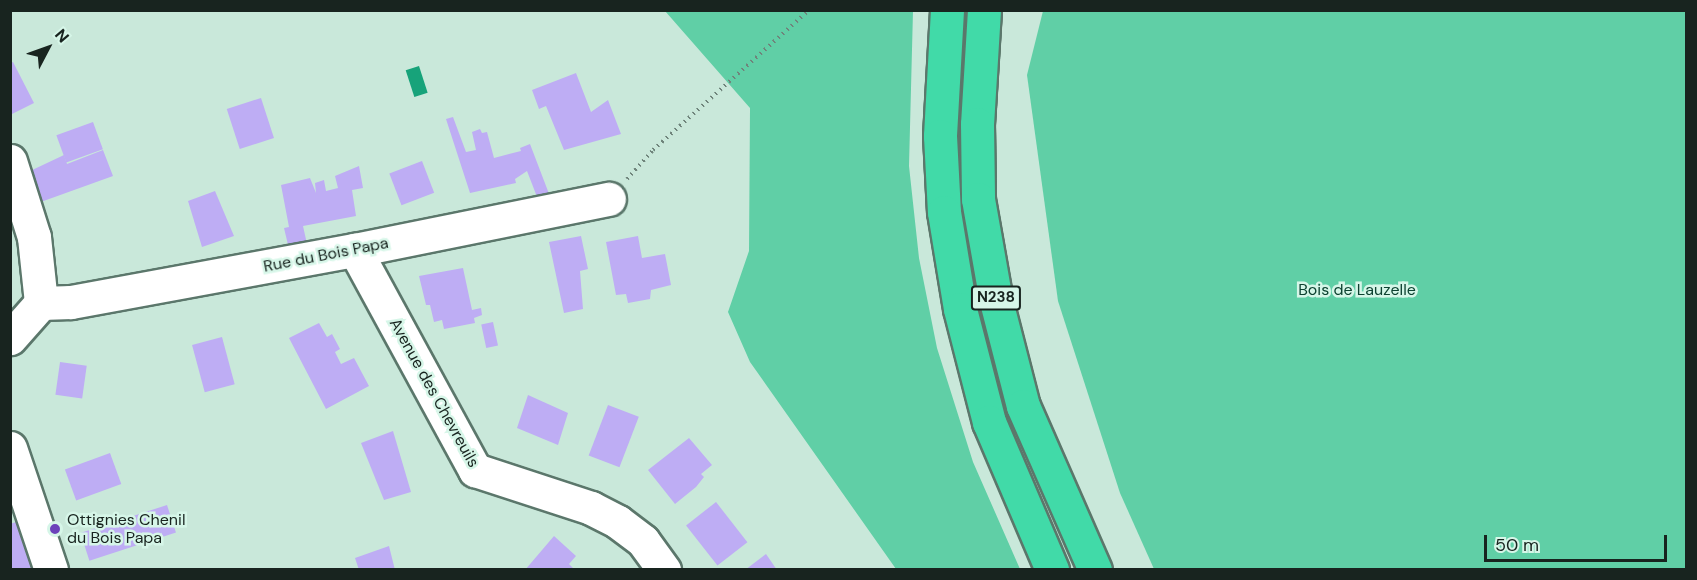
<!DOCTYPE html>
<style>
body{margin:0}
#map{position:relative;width:1697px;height:580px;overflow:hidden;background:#c9e8da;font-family:"DM Sans",sans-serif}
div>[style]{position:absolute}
.green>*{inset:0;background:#60cfa6}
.water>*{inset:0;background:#17a37a;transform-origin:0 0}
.building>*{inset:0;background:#beadf4;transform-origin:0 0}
.path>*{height:4px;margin-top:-2px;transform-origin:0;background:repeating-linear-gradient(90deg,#6f847b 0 1.5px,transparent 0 6px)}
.roads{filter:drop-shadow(2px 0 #5b776b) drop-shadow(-2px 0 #5b776b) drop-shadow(0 2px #5b776b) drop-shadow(0 -2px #5b776b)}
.minor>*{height:33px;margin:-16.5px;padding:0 16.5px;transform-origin:16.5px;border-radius:16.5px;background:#fff}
.highway>*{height:33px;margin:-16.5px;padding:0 16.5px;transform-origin:16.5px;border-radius:16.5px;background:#41daa8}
.dots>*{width:16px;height:16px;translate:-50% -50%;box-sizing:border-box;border:3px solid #d6f6e8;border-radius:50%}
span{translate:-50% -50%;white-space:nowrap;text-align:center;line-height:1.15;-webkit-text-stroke:5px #d6f6e8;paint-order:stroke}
.shield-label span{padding:2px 4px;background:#d6f6e8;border:2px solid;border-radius:4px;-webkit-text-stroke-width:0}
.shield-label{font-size:15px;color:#18241f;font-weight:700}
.street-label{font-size:16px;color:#18241f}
.park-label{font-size:16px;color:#0d4231}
.poi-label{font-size:16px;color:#18241f}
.left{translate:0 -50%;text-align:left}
.frame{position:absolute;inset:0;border:12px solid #18241f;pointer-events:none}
.north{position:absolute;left:18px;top:18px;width:60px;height:60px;-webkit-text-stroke:4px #d6f6e8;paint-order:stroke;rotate:49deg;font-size:16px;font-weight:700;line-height:24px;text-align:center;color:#18241f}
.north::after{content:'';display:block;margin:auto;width:21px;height:27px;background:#18241f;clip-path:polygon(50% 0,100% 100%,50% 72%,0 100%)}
.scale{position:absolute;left:1484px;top:535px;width:183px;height:27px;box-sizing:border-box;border:3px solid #18241f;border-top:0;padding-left:8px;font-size:18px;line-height:21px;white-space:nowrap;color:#18241f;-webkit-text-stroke:4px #d6f6e8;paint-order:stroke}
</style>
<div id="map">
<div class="green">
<div style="clip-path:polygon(665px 11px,913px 11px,909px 166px,919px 258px,937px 348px,973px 462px,1020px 569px,896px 569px,750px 362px,728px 312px,749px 251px,750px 108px)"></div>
<div style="clip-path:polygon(1043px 11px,1686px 11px,1686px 569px,1154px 569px,1120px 493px,1058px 301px,1027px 75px)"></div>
</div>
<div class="water">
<div style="left:419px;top:66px;width:28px;height:14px;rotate:72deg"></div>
</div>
<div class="building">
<div style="clip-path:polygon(13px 62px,34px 103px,10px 115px,10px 63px)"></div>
<div style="clip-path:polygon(576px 73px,591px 112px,608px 100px,621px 134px,564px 150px,546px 106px,539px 109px,532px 90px)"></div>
<div style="left:261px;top:98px;width:42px;height:36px;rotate:72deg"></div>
<div style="clip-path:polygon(453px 117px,466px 152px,476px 150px,472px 132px,480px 129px,482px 133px,487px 132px,494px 158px,521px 151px,520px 148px,530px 144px,551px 199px,539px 202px,527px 171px,515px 179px,516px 183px,470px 193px,446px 119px)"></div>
<div style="left:93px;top:122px;width:29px;height:39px;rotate:70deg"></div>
<div style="clip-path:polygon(103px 150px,113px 176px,38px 203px,28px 172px,64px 155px,67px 164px)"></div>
<div style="left:422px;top:161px;width:34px;height:35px;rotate:69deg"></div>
<div style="clip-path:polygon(359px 166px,363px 188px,352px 190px,356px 216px,303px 226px,307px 244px,289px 249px,284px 228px,289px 227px,281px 185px,310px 178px,316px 193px,315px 183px,324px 180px,326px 191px,338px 188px,335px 176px)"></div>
<div style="clip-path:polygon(215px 191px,234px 236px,202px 247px,188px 201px)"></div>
<div style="clip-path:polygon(581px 236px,588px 269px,580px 271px,583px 309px,564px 313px,549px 242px)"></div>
<div style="clip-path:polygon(638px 236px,642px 258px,665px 254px,671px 285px,651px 290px,650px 299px,628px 303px,626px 294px,616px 295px,606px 242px)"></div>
<div style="clip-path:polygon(463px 268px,472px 310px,481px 308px,482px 315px,474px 318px,475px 323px,444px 329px,442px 320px,434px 322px,430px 305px,426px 305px,419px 276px)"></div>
<div style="left:493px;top:322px;width:24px;height:12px;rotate:78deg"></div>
<div style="clip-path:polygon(319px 323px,327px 337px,332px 334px,340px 349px,335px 352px,341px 364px,354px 358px,369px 386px,326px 409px,289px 338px)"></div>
<div style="left:222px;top:337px;width:49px;height:31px;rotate:75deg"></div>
<div style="left:60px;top:362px;width:27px;height:33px;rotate:8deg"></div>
<div style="clip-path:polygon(528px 395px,568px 413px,558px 445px,517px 428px)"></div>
<div style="left:608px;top:405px;width:33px;height:54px;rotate:21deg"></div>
<div style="clip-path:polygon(393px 431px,411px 492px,384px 500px,361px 443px)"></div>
<div style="clip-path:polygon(689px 438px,712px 465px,701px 474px,704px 477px,696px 487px,675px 504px,648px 470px)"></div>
<div style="left:110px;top:453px;width:33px;height:48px;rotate:70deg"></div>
<div style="left:716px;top:502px;width:51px;height:38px;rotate:52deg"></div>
<div style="left:167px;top:505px;width:29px;height:91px;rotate:72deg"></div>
<div style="clip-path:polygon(16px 522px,27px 554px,32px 570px,10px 570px,10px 524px)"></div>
<div style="clip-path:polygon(554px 536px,576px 556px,569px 564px,575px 570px,525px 570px)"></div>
<div style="clip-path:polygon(389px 546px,395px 570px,359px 570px,355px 558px)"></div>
<div style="clip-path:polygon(766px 554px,777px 570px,745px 570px)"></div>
</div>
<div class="path">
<div style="left:627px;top:179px;width:39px;rotate:-48deg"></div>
<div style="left:653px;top:150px;width:210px;rotate:-41.9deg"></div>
</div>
<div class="roads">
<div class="minor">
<div style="left:10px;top:161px;width:80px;rotate:72.5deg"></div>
<div style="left:34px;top:237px;width:66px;rotate:83.9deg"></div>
<div style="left:41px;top:303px;width:47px;rotate:131.5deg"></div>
<div style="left:355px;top:250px;width:251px;rotate:61.4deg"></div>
<div style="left:475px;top:470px;width:122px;rotate:18.1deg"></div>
<div style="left:591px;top:508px;width:30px;rotate:27deg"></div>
<div style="left:618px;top:522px;width:31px;rotate:37deg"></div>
<div style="left:643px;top:541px;width:36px;rotate:54deg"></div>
<div style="left:41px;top:303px;width:30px;rotate:-2deg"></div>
<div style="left:71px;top:302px;width:289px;rotate:-10.4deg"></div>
<div style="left:355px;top:250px;width:259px;rotate:-11.4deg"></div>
<div style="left:10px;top:448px;width:129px;rotate:71.4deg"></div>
</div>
<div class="highway">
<div style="left:947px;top:10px;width:126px;rotate:93.2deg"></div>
<div style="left:940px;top:136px;width:76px;rotate:87deg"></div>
<div style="left:944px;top:212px;width:98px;rotate:80.6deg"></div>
<div style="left:960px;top:309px;width:117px;rotate:75.6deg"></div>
<div style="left:989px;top:422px;width:161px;rotate:66.9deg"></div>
<div style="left:984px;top:10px;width:114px;rotate:93.5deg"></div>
<div style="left:977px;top:124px;width:75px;rotate:89.2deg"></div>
<div style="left:978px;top:199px;width:104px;rotate:80deg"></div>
<div style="left:996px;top:301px;width:108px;rotate:75.6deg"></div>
<div style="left:1023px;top:406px;width:179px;rotate:66.3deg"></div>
</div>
</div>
<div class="dots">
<div style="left:55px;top:529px;background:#6c42ba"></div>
</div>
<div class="shield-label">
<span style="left:996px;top:298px">N238</span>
</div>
<div class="street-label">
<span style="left:326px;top:255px;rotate:-11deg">Rue du Bois Papa</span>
<span style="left:434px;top:393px;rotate:61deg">Avenue des Chevreuils</span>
</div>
<div class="park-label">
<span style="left:1357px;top:290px">Bois de Lauzelle</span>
</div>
<div class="poi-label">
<span class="left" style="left:67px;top:529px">Ottignies Chenil<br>du Bois Papa</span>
</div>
<div class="frame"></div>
<div class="north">N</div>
<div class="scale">50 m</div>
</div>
